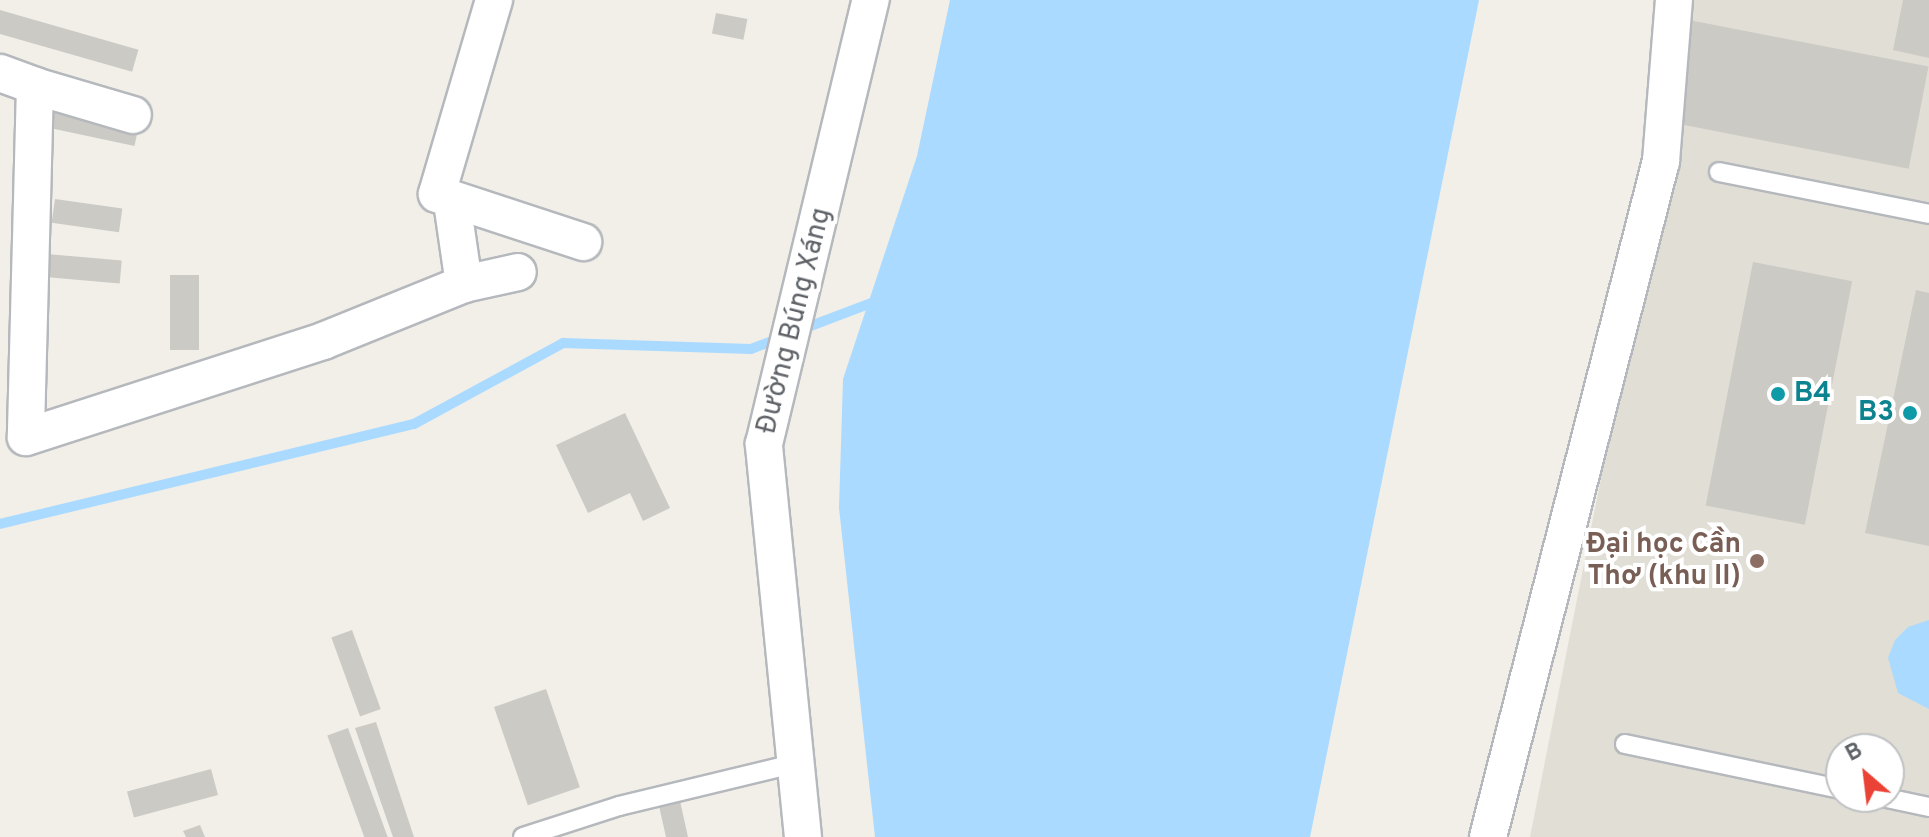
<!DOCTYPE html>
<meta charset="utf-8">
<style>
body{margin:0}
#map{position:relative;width:1929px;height:837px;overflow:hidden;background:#f1efe8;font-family:Overpass,sans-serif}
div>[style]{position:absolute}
.education>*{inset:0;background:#e1ded6}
.water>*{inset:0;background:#aadaff}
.stream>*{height:10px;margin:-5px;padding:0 5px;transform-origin:5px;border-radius:5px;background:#aadaff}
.building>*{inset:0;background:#cccac5;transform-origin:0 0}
.roads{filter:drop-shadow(2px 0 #b5b8bc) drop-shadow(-2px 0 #b5b8bc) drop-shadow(0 2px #b5b8bc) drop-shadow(0 -2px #b5b8bc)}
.service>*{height:18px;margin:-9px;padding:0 9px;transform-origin:9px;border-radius:9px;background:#fff}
.minor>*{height:36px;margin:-18px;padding:0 18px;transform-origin:18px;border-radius:18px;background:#fff}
.dots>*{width:22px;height:22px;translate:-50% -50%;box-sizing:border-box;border:4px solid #fff;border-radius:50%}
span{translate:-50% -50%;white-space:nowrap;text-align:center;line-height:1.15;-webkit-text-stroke:8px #fff;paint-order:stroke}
.street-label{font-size:28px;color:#5f6368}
.culture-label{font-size:28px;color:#0d838f;font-weight:700}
.left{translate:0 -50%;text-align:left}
.right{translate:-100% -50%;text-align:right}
.education-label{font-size:28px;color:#785e54;font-weight:700}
.north{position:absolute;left:1825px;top:733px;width:80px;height:80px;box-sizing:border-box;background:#fff;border:2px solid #bfc1c3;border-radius:50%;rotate:332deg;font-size:22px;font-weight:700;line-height:32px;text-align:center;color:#5f6368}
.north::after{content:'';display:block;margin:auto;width:28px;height:36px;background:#ea4335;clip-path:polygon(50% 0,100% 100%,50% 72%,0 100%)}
</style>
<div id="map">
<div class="education">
<div style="clip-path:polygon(evenodd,1659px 0,1929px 0,1929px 837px,1530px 837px,1622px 372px,1659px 0,1841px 749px,1889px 749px,1889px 797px,1841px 797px,1841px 749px)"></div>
</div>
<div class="water">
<div style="clip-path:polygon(950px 0,1479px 0,1310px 837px,875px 837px,839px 508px,843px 379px,917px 156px)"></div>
<div style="clip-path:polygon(1929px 620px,1929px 709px,1898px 693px,1888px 658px,1895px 640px,1908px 627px)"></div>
</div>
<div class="stream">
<div style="left:800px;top:330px;width:85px;rotate:-20.8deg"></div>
<div style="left:0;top:524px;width:426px;rotate:-13.6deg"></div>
<div style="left:414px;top:424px;width:170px;rotate:-28.5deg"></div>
<div style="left:563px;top:343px;width:188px;rotate:1.8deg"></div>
<div style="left:751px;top:349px;width:33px;rotate:-21deg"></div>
</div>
<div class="building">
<div style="clip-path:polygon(1903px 0,1929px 0,1929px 58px,1893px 50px)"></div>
<div style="left:0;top:10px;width:144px;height:23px;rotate:16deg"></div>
<div style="left:716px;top:13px;width:32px;height:21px;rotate:11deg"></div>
<div style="left:1689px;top:20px;width:244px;height:104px;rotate:11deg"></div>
<div style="left:52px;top:106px;width:89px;height:22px;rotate:12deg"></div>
<div style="left:55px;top:199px;width:68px;height:24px;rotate:8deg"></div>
<div style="left:47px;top:254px;width:75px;height:23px;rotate:5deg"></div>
<div style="left:1753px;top:262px;width:101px;height:248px;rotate:11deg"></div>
<div style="left:170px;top:275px;width:29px;height:75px"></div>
<div style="clip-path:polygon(1916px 290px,1929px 293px,1929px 546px,1865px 533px)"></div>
<div style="clip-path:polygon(625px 413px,670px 508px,643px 521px,630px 493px,588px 513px,556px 445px)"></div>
<div style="left:352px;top:630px;width:84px;height:22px;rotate:70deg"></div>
<div style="left:546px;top:689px;width:104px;height:55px;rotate:71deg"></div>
<div style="clip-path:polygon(376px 722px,414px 837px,393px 837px,355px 728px)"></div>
<div style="left:348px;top:728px;width:116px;height:22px;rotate:70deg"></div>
<div style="left:211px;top:769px;width:27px;height:87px;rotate:75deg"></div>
<div style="clip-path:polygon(680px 801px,688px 837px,666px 837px,659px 806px)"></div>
<div style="clip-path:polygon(200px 825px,205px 837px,186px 837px,183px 831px)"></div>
</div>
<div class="roads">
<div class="service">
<div style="left:1719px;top:172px;width:214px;rotate:11.3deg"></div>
<div style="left:1625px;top:744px;width:221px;rotate:11.8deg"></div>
<div style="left:1882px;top:797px;width:48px;rotate:12deg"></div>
<div style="left:523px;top:837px;width:101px;rotate:-17.9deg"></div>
<div style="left:619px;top:806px;width:179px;rotate:-13.6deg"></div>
</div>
<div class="minor">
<div style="left:494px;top:0;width:202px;rotate:106.4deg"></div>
<div style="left:437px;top:194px;width:154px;rotate:18.2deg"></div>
<div style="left:0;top:73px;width:37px;rotate:20deg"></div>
<div style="left:35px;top:86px;width:351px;rotate:91.5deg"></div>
<div style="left:26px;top:437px;width:312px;rotate:-17.9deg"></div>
<div style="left:323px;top:341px;width:152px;rotate:-22deg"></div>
<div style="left:464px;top:284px;width:55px;rotate:-12.5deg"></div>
<div style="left:35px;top:86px;width:102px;rotate:16.5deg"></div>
<div style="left:452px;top:202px;width:83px;rotate:81.7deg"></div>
<div style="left:803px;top:837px;width:395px;rotate:-95.7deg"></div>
<div style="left:764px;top:444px;width:457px;rotate:-76.5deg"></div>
<div style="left:1488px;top:837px;width:698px;rotate:-75.65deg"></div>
<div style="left:1661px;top:161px;width:162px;rotate:-85.4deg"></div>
</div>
</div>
<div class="dots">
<div style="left:1778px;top:394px;background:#0f9aa8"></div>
<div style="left:1910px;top:413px;background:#0f9aa8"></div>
<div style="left:1757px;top:561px;background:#8d6e63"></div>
</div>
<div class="street-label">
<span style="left:795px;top:321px;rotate:-76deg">Đường Búng Xáng</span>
</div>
<div class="culture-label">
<span class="left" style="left:1794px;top:394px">B4</span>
<span class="right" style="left:1894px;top:413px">B3</span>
</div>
<div class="education-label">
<span class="right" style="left:1741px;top:561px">Đại học Cần<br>Thơ (khu II)</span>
</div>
<div class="north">B</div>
</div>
